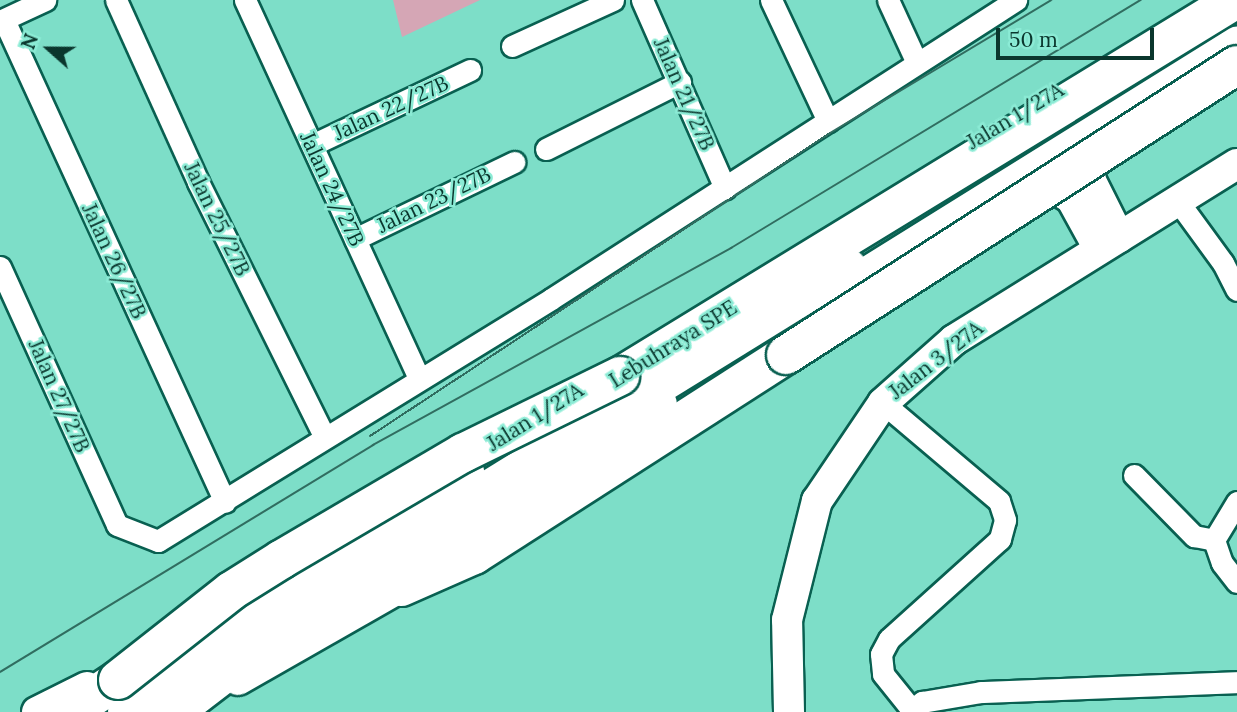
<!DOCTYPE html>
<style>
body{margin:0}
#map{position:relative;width:1237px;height:712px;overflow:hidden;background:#7ddec8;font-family:Lora,serif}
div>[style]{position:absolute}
.green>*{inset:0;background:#d5a6b5}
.roads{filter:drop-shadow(2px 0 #096051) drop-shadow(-2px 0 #096051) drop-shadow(0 2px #096051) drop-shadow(0 -2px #096051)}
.street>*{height:21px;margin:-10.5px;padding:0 10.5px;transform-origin:10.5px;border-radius:10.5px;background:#fff}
.secondary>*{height:30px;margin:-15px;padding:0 15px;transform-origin:15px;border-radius:15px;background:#fff}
.highway>*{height:38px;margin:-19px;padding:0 19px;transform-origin:19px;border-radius:19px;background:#fff}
.tram>*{height:2px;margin:-1px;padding:0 1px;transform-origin:1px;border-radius:1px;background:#306d60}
.bridges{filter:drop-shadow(2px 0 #096051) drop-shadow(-2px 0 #096051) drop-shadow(0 2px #096051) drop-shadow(0 -2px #096051)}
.highway-bridge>*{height:38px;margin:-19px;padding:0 19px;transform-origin:19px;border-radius:19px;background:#fff}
span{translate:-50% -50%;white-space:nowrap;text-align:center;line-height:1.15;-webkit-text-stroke:5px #8bebd5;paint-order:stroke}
.street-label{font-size:21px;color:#0a362d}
.north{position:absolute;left:14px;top:14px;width:70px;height:70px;-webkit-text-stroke:5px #8bebd5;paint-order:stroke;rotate:291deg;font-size:19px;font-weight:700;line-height:28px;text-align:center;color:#0a362d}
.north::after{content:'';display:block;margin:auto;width:24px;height:32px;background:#0a362d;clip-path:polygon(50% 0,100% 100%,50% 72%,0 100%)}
.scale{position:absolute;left:996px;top:28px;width:158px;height:32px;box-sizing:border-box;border:4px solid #0a362d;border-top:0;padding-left:9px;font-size:21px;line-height:24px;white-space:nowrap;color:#0a362d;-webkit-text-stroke:5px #8bebd5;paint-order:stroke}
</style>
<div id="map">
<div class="green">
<div style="clip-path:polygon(393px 0,480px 0,402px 37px)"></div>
</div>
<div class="roads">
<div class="street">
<div style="left:116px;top:0;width:200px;rotate:65.7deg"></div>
<div style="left:198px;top:182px;width:284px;rotate:63.6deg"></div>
<div style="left:245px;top:0;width:416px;rotate:65.3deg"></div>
<div style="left:642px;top:0;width:206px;rotate:66.2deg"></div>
<div style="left:771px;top:0;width:134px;rotate:64.8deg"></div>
<div style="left:888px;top:0;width:69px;rotate:65.3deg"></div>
<div style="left:4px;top:20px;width:530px;rotate:65.37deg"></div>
<div style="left:0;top:21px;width:50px;rotate:-25deg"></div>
<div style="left:512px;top:46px;width:111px;rotate:-24.5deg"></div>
<div style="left:312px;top:145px;width:175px;rotate:-25.4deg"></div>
<div style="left:546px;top:149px;width:150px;rotate:-26.6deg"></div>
<div style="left:1177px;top:200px;width:78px;rotate:53.9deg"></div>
<div style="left:1223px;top:263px;width:30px;rotate:63deg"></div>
<div style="left:355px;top:239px;width:177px;rotate:-25.8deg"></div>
<div style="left:0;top:267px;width:283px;rotate:65.6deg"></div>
<div style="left:117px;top:525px;width:44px;rotate:21.3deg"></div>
<div style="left:158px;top:541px;width:462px;rotate:-31.6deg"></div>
<div style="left:551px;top:299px;width:553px;rotate:-32.74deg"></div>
<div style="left:883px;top:403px;width:152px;rotate:40.2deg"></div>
<div style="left:999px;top:501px;width:20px;rotate:72deg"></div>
<div style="left:1005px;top:520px;width:20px;rotate:105deg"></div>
<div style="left:1000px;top:539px;width:149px;rotate:138deg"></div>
<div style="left:889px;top:639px;width:17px;rotate:118deg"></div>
<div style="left:881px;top:654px;width:20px;rotate:84deg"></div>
<div style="left:883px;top:674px;width:46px;rotate:51.1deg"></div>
<div style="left:1134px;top:475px;width:86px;rotate:45.5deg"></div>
<div style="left:1194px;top:536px;width:20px;rotate:11deg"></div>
<div style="left:1237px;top:502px;width:44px;rotate:121.2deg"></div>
<div style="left:1214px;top:540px;width:24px;rotate:71deg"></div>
<div style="left:1222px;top:563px;width:24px;rotate:52deg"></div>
<div style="left:910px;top:712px;width:16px;rotate:-40deg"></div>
<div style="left:922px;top:702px;width:60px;rotate:-9.6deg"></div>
<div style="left:981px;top:692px;width:256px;rotate:-2.2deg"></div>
</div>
<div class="secondary">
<div style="left:1093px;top:143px;width:12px;rotate:114deg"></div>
<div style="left:1088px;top:154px;width:27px;rotate:84deg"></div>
<div style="left:1091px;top:181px;width:63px;rotate:63.4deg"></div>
<div style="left:1032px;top:182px;width:17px;rotate:10deg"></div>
<div style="left:1049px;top:185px;width:26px;rotate:31deg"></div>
<div style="left:1071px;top:198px;width:58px;rotate:61.2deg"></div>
<div style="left:833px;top:293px;width:476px;rotate:-31.9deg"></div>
<div style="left:238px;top:680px;width:188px;rotate:-29.7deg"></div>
<div style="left:401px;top:587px;width:319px;rotate:-35.2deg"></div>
<div style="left:37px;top:712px;width:56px;rotate:-26.6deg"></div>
<div style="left:789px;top:712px;width:92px;rotate:-91.2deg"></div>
<div style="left:787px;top:620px;width:123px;rotate:-75.9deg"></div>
<div style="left:817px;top:501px;width:118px;rotate:-56deg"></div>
<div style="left:883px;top:403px;width:95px;rotate:-41.6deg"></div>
<div style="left:954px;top:340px;width:333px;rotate:-31.9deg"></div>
</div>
<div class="highway">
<div style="left:593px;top:393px;width:753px;rotate:-31.47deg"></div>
<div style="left:401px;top:587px;width:80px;rotate:-23.7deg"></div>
<div style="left:474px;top:555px;width:371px;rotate:-32.7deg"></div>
<div style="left:70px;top:712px;width:58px;rotate:-33.7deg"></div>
<div style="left:127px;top:712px;width:129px;rotate:-39deg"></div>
<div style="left:227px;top:631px;width:286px;rotate:-33.6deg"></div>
<div style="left:174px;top:712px;width:169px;rotate:-37.5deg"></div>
<div style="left:308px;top:609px;width:203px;rotate:-33.5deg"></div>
<div style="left:477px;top:497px;width:436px;rotate:-31.7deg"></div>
</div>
</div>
<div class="tram">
<div style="left:370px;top:436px;width:551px;rotate:-33.37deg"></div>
<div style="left:830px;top:133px;width:258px;rotate:-31deg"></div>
<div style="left:0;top:672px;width:437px;rotate:-31.3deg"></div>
<div style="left:373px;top:445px;width:409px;rotate:-28.8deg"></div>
<div style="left:731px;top:248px;width:479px;rotate:-31.2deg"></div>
</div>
<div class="bridges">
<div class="highway-bridge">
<div style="left:786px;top:355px;width:536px;rotate:-32.74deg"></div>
<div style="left:118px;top:680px;width:144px;rotate:-38.2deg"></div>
<div style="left:231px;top:591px;width:60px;rotate:-32.1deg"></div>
<div style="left:282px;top:559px;width:210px;rotate:-30.4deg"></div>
<div style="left:463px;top:453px;width:175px;rotate:-26.1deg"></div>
</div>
</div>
<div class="street-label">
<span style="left:684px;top:94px;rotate:66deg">Jalan 21/27B</span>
<span style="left:391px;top:108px;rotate:-25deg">Jalan 22/27B</span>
<span style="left:1015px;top:116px;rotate:-31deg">Jalan 1/27A</span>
<span style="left:332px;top:189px;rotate:65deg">Jalan 24/27B</span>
<span style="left:434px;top:200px;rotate:-26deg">Jalan 23/27B</span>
<span style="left:217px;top:219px;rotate:64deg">Jalan 25/27B</span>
<span style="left:114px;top:261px;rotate:65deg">Jalan 26/27B</span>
<span style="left:673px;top:344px;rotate:-32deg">Lebuhraya SPE</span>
<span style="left:936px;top:360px;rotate:-38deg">Jalan 3/27A</span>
<span style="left:59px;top:396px;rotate:66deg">Jalan 27/27B</span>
<span style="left:535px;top:417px;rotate:-32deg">Jalan 1/27A</span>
</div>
<div class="north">N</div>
<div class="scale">50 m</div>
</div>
